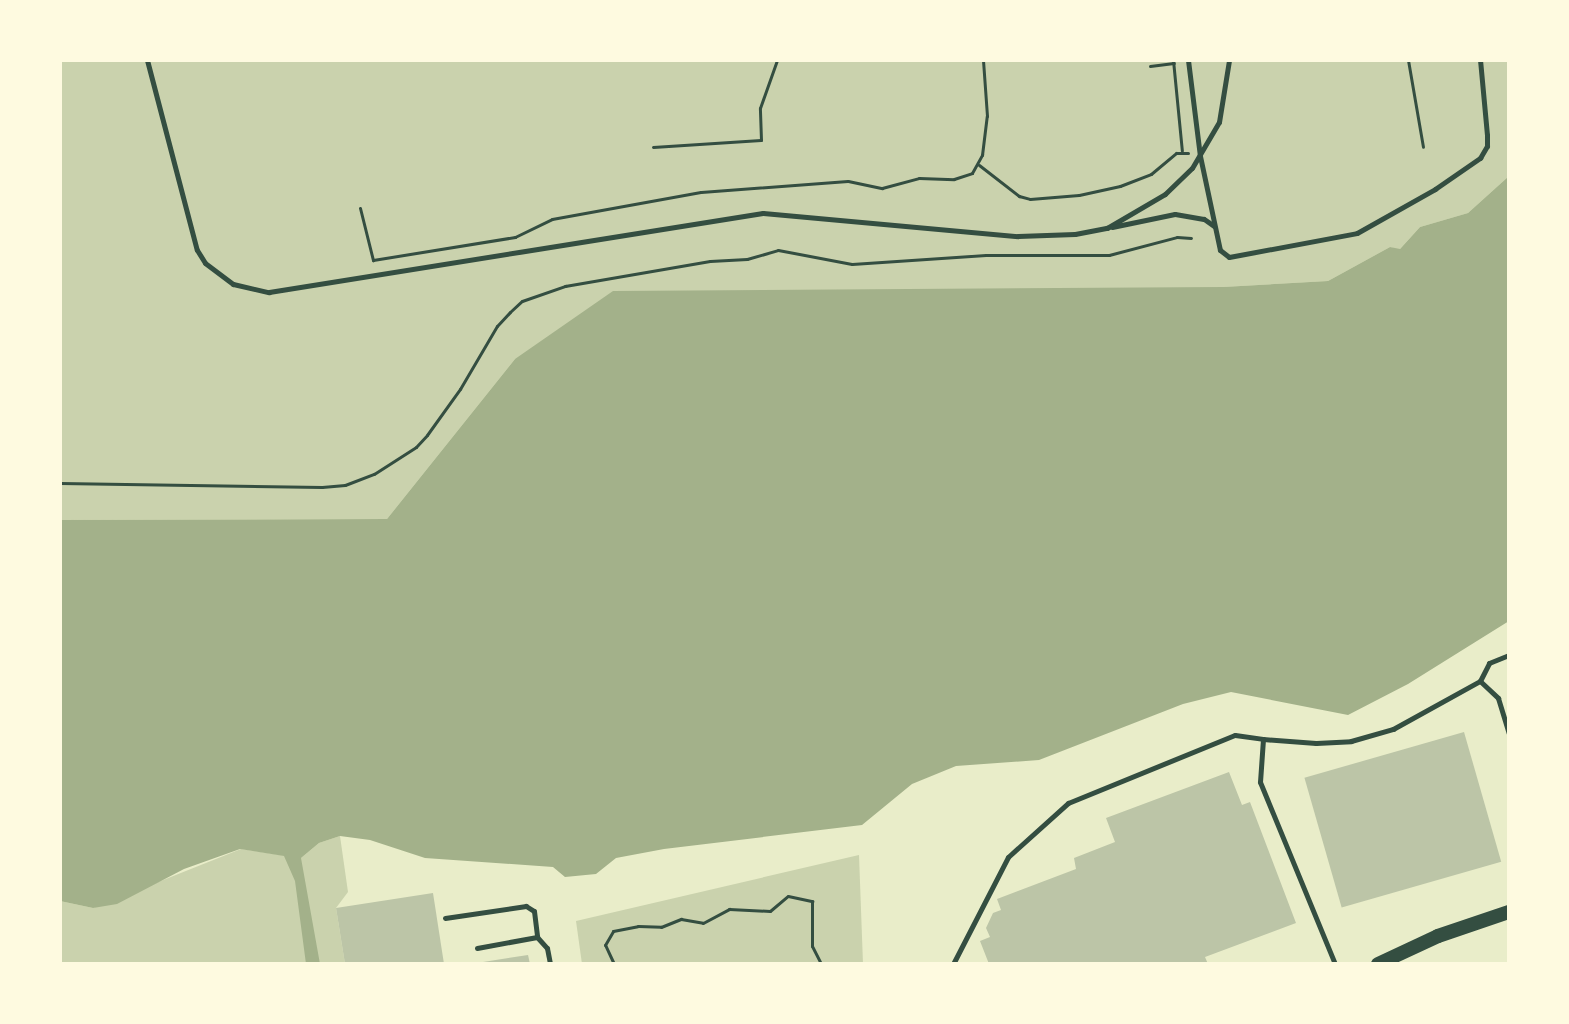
<!DOCTYPE html>
<style>
body{margin:0}
#map{position:relative;width:1569px;height:1024px;overflow:hidden;background:#e9edc9;font-family:Ubuntu,sans-serif}
div>[style]{position:absolute}
.green>*{inset:0;background:#cad2ad}
.water>*{inset:0;background:#a3b18a}
.building>*{inset:0;background:#bcc5a7;transform-origin:0 0}
.path>*{height:3px;margin:-1.5px;padding:0 1.5px;transform-origin:1.5px;border-radius:1.5px;background:#344e41}
.service>*{height:5px;margin:-2.5px;padding:0 2.5px;transform-origin:2.5px;border-radius:2.5px;background:#344e41}
.secondary>*{height:14px;margin:-7px;padding:0 7px;transform-origin:7px;border-radius:7px;background:#344e41}
span{translate:-50% -50%;white-space:nowrap;text-align:center;line-height:1.15;-webkit-text-stroke:7px #fefae0;paint-order:stroke}
.frame{position:absolute;inset:0;border:62px solid #fefae0;pointer-events:none}
</style>
<div id="map">
<div class="green">
<div style="clip-path:polygon(60px 60px,1509px 60px,1509px 176px,1468px 213px,1420px 227px,1399px 250px,1390px 247px,1328px 281px,1223px 287px,515px 359px,387px 519px,60px 520px)"></div>
<div style="clip-path:polygon(340px 836px,348px 892px,336px 908px,345px 964px,60px 964px,60px 901px,93px 908px,241px 849px,301px 858px,319px 843px)"></div>
<div style="clip-path:polygon(859px 855px,863px 964px,582px 964px,576px 921px)"></div>
</div>
<div class="water">
<div style="clip-path:polygon(1509px 176px,1509px 621px,1408px 684px,1348px 715px,1231px 692px,1183px 704px,1039px 760px,956px 766px,912px 784px,862px 825px,664px 849px,616px 858px,596px 874px,565px 877px,553px 867px,425px 858px,370px 840px,340px 836px,319px 843px,301px 858px,320px 964px,306px 964px,295px 881px,284px 856px,240px 849px,184px 869px,117px 904px,93px 908px,60px 901px,60px 520px,387px 519px,515px 359px,613px 291px,1223px 287px,1328px 281px,1390px 247px,1400px 249px,1420px 227px,1468px 213px)"></div>
</div>
<div class="building">
<div style="left:1464px;top:732px;width:135px;height:166px;rotate:74deg"></div>
<div style="clip-path:polygon(1229px 772px,1242px 805px,1250px 802px,1296px 923px,1205px 957px,1208px 964px,989px 964px,980px 941px,990px 937px,986px 928px,993px 913px,1001px 910px,997px 899px,1076px 869px,1074px 858px,1115px 842px,1106px 818px)"></div>
<div style="clip-path:polygon(433px 893px,444px 964px,345px 964px,336px 908px)"></div>
<div style="clip-path:polygon(528px 955px,530px 964px,483px 964px,483px 962px)"></div>
</div>
<div class="path">
<div style="left:1173px;top:60px;width:91px;rotate:84.4deg"></div>
<div style="left:1408px;top:60px;width:88px;rotate:80.2deg"></div>
<div style="left:1150px;top:66px;width:24px;rotate:-7deg"></div>
<div style="left:653px;top:147px;width:108px;rotate:-3.7deg"></div>
<div style="left:761px;top:140px;width:32px;rotate:-92deg"></div>
<div style="left:760px;top:108px;width:51px;rotate:-70.5deg"></div>
<div style="left:979px;top:165px;width:51px;rotate:37.8deg"></div>
<div style="left:1019px;top:196px;width:11px;rotate:15deg"></div>
<div style="left:1030px;top:199px;width:49px;rotate:-4.7deg"></div>
<div style="left:1079px;top:195px;width:42px;rotate:-12.4deg"></div>
<div style="left:1120px;top:186px;width:33px;rotate:-21deg"></div>
<div style="left:1151px;top:174px;width:33px;rotate:-40deg"></div>
<div style="left:1176px;top:153px;width:12px"></div>
<div style="left:360px;top:208px;width:54px;rotate:76deg"></div>
<div style="left:373px;top:260px;width:144px;rotate:-9.2deg"></div>
<div style="left:515px;top:237px;width:41px;rotate:-25.9deg"></div>
<div style="left:552px;top:219px;width:151px;rotate:-10.3deg"></div>
<div style="left:701px;top:192px;width:147px;rotate:-4.3deg"></div>
<div style="left:848px;top:181px;width:35px;rotate:12deg"></div>
<div style="left:882px;top:188px;width:38px;rotate:-15deg"></div>
<div style="left:919px;top:178px;width:35px;rotate:2deg"></div>
<div style="left:954px;top:179px;width:19px;rotate:-18deg"></div>
<div style="left:972px;top:173px;width:21px;rotate:-61deg"></div>
<div style="left:982px;top:155px;width:39px;rotate:-83deg"></div>
<div style="left:987px;top:116px;width:56px;rotate:-94.1deg"></div>
<div style="left:60px;top:483px;width:262px;rotate:0.9deg"></div>
<div style="left:322px;top:487px;width:23px;rotate:-5deg"></div>
<div style="left:345px;top:485px;width:31px;rotate:-21deg"></div>
<div style="left:374px;top:474px;width:50px;rotate:-32.7deg"></div>
<div style="left:416px;top:447px;width:16px;rotate:-47deg"></div>
<div style="left:427px;top:435px;width:57px;rotate:-54.3deg"></div>
<div style="left:460px;top:389px;width:73px;rotate:-59.6deg"></div>
<div style="left:497px;top:326px;width:19px;rotate:-47deg"></div>
<div style="left:510px;top:312px;width:16px;rotate:-43deg"></div>
<div style="left:522px;top:301px;width:46px;rotate:-19.2deg"></div>
<div style="left:565px;top:286px;width:147px;rotate:-9.8deg"></div>
<div style="left:710px;top:261px;width:37px;rotate:-3deg"></div>
<div style="left:747px;top:259px;width:32px;rotate:-16deg"></div>
<div style="left:778px;top:250px;width:75px;rotate:10.7deg"></div>
<div style="left:852px;top:264px;width:134px;rotate:-3.8deg"></div>
<div style="left:986px;top:255px;width:123px"></div>
<div style="left:1109px;top:255px;width:70px;rotate:-14.8deg"></div>
<div style="left:1177px;top:237px;width:14px;rotate:4deg"></div>
<div style="left:614px;top:964px;width:21px;rotate:-115deg"></div>
<div style="left:605px;top:945px;width:16px;rotate:-60deg"></div>
<div style="left:613px;top:931px;width:25px;rotate:-11deg"></div>
<div style="left:638px;top:926px;width:23px;rotate:2deg"></div>
<div style="left:661px;top:927px;width:22px;rotate:-22deg"></div>
<div style="left:681px;top:919px;width:22px;rotate:10deg"></div>
<div style="left:703px;top:923px;width:30px;rotate:-28deg"></div>
<div style="left:729px;top:909px;width:41px;rotate:2.8deg"></div>
<div style="left:770px;top:911px;width:23px;rotate:-40deg"></div>
<div style="left:788px;top:896px;width:25px;rotate:12deg"></div>
<div style="left:812px;top:901px;width:45px;rotate:90deg"></div>
<div style="left:812px;top:946px;width:20px;rotate:63deg"></div>
</div>
<div class="service">
<div style="left:147px;top:60px;width:196px;rotate:75.3deg"></div>
<div style="left:197px;top:250px;width:15px;rotate:58deg"></div>
<div style="left:205px;top:263px;width:35px;rotate:37deg"></div>
<div style="left:233px;top:284px;width:37px;rotate:13deg"></div>
<div style="left:269px;top:292px;width:500px;rotate:-9.09deg"></div>
<div style="left:763px;top:213px;width:256px;rotate:5.2deg"></div>
<div style="left:1018px;top:236px;width:57px;rotate:-2deg"></div>
<div style="left:1075px;top:234px;width:33px;rotate:-11deg"></div>
<div style="left:1107px;top:228px;width:67px;rotate:-30.4deg"></div>
<div style="left:1165px;top:194px;width:37px;rotate:-44deg"></div>
<div style="left:1192px;top:168px;width:53px;rotate:-59.6deg"></div>
<div style="left:1219px;top:122px;width:63px;rotate:-80.8deg"></div>
<div style="left:1188px;top:60px;width:97px;rotate:82.9deg"></div>
<div style="left:1200px;top:156px;width:96px;rotate:78deg"></div>
<div style="left:1220px;top:250px;width:11px;rotate:38deg"></div>
<div style="left:1229px;top:257px;width:130px;rotate:-10.6deg"></div>
<div style="left:1357px;top:233px;width:90px;rotate:-29.4deg"></div>
<div style="left:1435px;top:189px;width:55px;rotate:-34.6deg"></div>
<div style="left:1480px;top:158px;width:14px;rotate:-60deg"></div>
<div style="left:1487px;top:146px;width:11px;rotate:-90deg"></div>
<div style="left:1487px;top:135px;width:75px;rotate:-95.3deg"></div>
<div style="left:1112px;top:227px;width:64px;rotate:-11.7deg"></div>
<div style="left:1175px;top:214px;width:29px;rotate:10deg"></div>
<div style="left:1204px;top:219px;width:12px;rotate:35deg"></div>
<div style="left:1480px;top:681px;width:20px;rotate:-63deg"></div>
<div style="left:1489px;top:663px;width:22px;rotate:-22deg"></div>
<div style="left:1263px;top:739px;width:53px;rotate:4.3deg"></div>
<div style="left:1316px;top:743px;width:35px;rotate:-3deg"></div>
<div style="left:1351px;top:741px;width:44px;rotate:-15.9deg"></div>
<div style="left:1393px;top:729px;width:99px;rotate:-28.9deg"></div>
<div style="left:1480px;top:681px;width:25px;rotate:43deg"></div>
<div style="left:1498px;top:698px;width:38px;rotate:73deg"></div>
<div style="left:445px;top:918px;width:82px;rotate:-8.4deg"></div>
<div style="left:526px;top:906px;width:9px;rotate:32deg"></div>
<div style="left:534px;top:911px;width:26px;rotate:83deg"></div>
<div style="left:477px;top:948px;width:61px;rotate:-10.4deg"></div>
<div style="left:537px;top:937px;width:15px;rotate:48deg"></div>
<div style="left:547px;top:948px;width:16px;rotate:79deg"></div>
<div style="left:953px;top:964px;width:120px;rotate:-62.8deg"></div>
<div style="left:1008px;top:857px;width:81px;rotate:-42deg"></div>
<div style="left:1068px;top:803px;width:180px;rotate:-22.2deg"></div>
<div style="left:1235px;top:735px;width:28px;rotate:8deg"></div>
<div style="left:1263px;top:739px;width:43px;rotate:94deg"></div>
<div style="left:1260px;top:782px;width:197px;rotate:67.6deg"></div>
</div>
<div class="secondary">
<div style="left:1378px;top:964px;width:66px;rotate:-25deg"></div>
<div style="left:1438px;top:936px;width:75px;rotate:-18.7deg"></div>
</div>
<div class="frame"></div>
</div>
